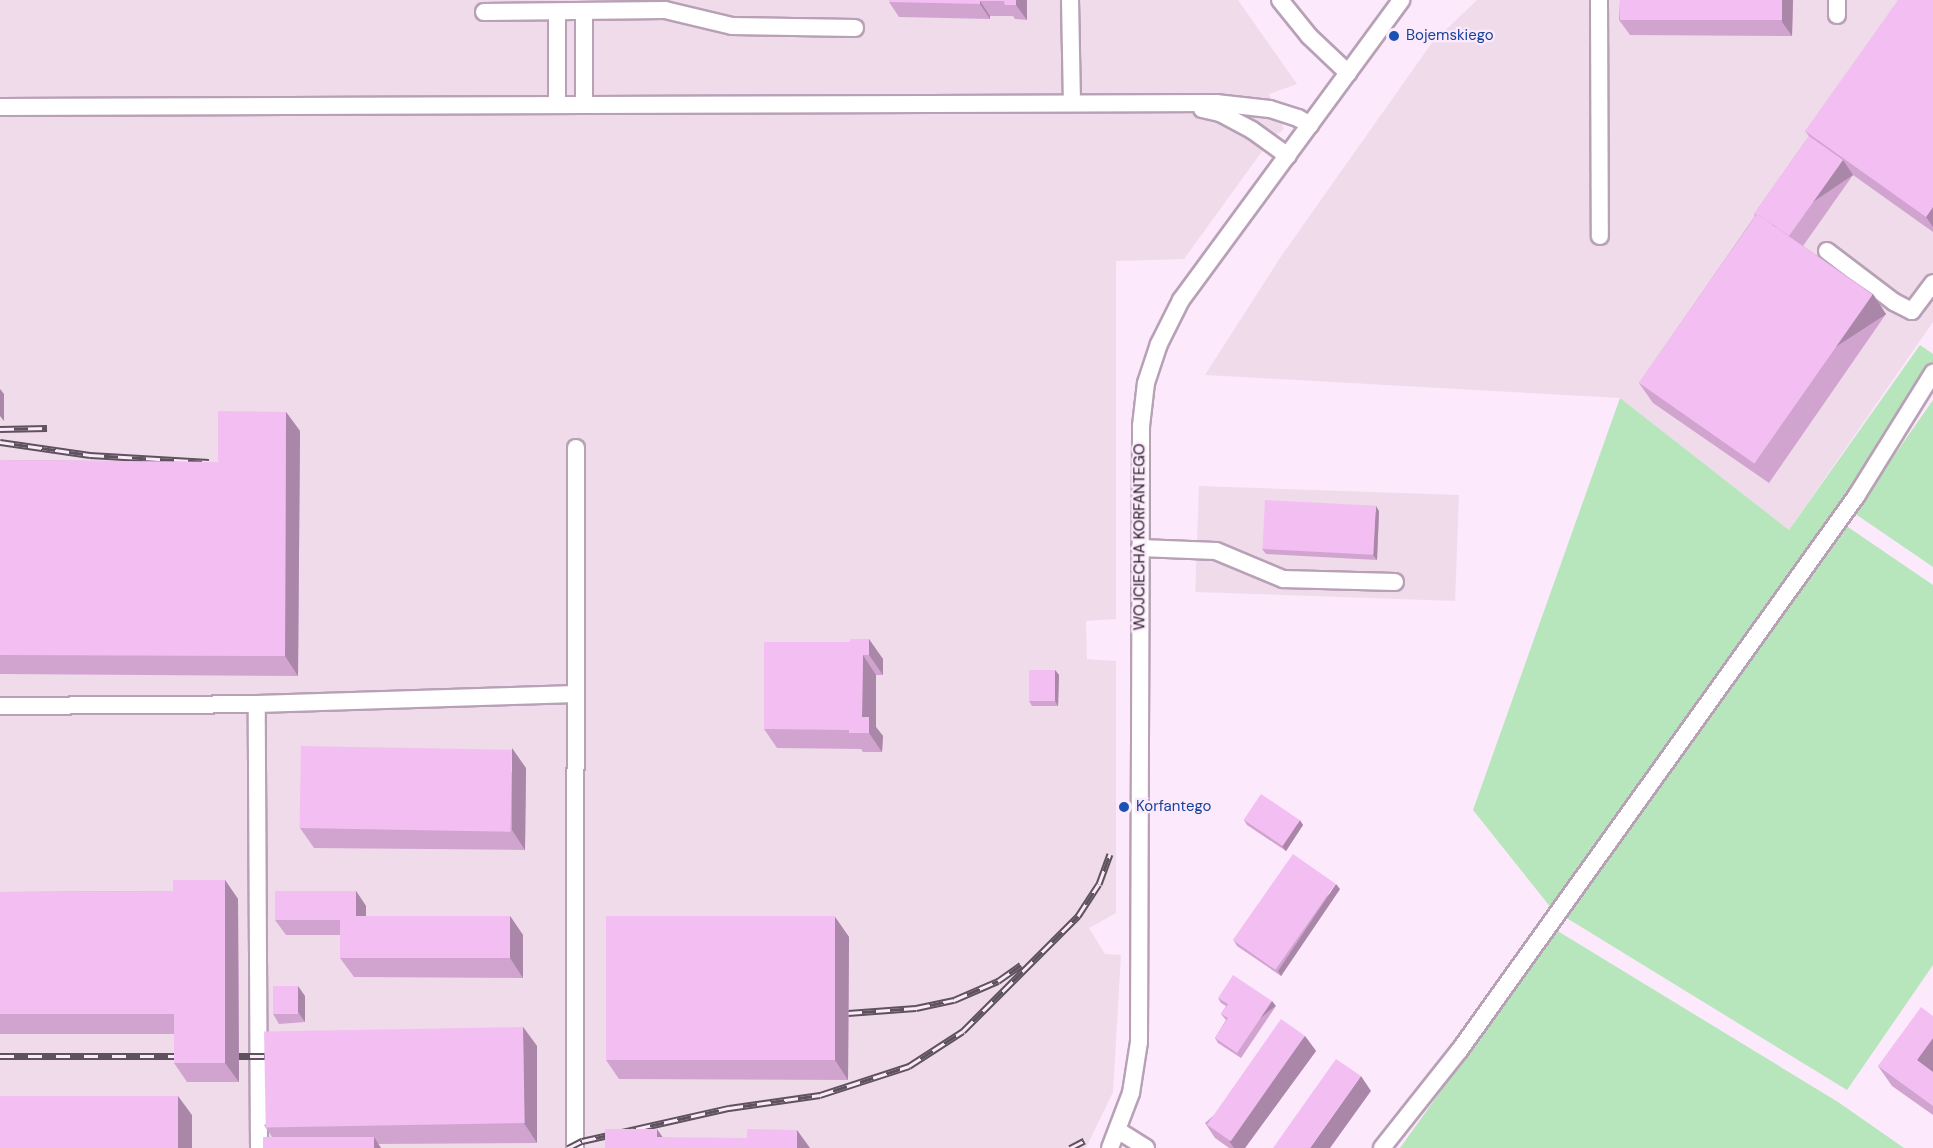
<!DOCTYPE html>
<style>
body{margin:0}
#map{position:relative;width:1933px;height:1148px;overflow:hidden;background:#fce9fc;font-family:"DM Sans",sans-serif}
div>[style]{position:absolute}
.industrial>*{inset:0;background:#f0dbeb;transform-origin:0 0}
.green>*{inset:0;background:#b7e6bc}
.roads{filter:drop-shadow(2px 0 #b8a1b7) drop-shadow(-2px 0 #b8a1b7) drop-shadow(0 2px #b8a1b7) drop-shadow(0 -2px #b8a1b7)}
.minor>*{height:16px;margin:-8px;padding:0 8px;transform-origin:8px;border-radius:8px;background:#fff}
.rail>*{height:7px;margin-top:-3.5px;transform-origin:0;background:repeating-linear-gradient(90deg,#fce9fc 0 14px,#5e525e 0 28px);box-sizing:border-box;border-block:2px solid #5e525e}
.wall>*{inset:0;background:#d1a4d0}
.shaded-wall>*{inset:0;background:#aa86a9;transform-origin:0 0}
.building>*{inset:0;background:#f3bff2;transform-origin:0 0}
.dots>*{width:16px;height:16px;translate:-50% -50%;box-sizing:border-box;border:3px solid #fce9fc;border-radius:50%}
span{translate:-50% -50%;white-space:nowrap;text-align:center;line-height:1.15;-webkit-text-stroke:4.5px #fce9fc;paint-order:stroke}
.transit-label{font-size:15px;color:#164399}
.left{translate:0 -50%;text-align:left}
.street-label{font-size:15px;color:#1d151d}
</style>
<div id="map">
<div class="industrial">
<div style="clip-path:polygon(0 0,1238px 0,1297px 84px,1269px 94px,1284px 129px,1271px 139px,1184px 259px,1116px 261px,1116px 619px,1086px 621px,1087px 659px,1116px 661px,1116px 913px,1089px 928px,1105px 954px,1121px 955px,1113px 1092px,1086px 1148px,0 1148px)"></div>
<div style="clip-path:polygon(1477px 0,1933px 0,1933px 322px,1789px 530px,1620px 398px,1205px 375px,1282px 255px,1431px 44px)"></div>
<div style="left:1199px;top:486px;width:260px;height:106px;rotate:2deg"></div>
</div>
<div class="green">
<div style="clip-path:polygon(1920px 345px,1933px 354px,1933px 373px,1552px 909px,1473px 810px,1620px 398px,1789px 530px)"></div>
<div style="clip-path:polygon(1933px 400px,1933px 567px,1854px 513px)"></div>
<div style="clip-path:polygon(1845px 525px,1933px 585px,1933px 965px,1847px 1090px,1565px 917px)"></div>
<div style="clip-path:polygon(1556px 930px,1838px 1102px,1904px 1148px,1400px 1148px)"></div>
</div>
<div class="roads">
<div class="minor">
<div style="left:1070px;top:0;width:101px;rotate:88.9deg"></div>
<div style="left:1280px;top:0;width:46px;rotate:51.1deg"></div>
<div style="left:1309px;top:36px;width:54px;rotate:43.5deg"></div>
<div style="left:1599px;top:0;width:236px;rotate:89.8deg"></div>
<div style="left:1837px;top:0;width:15px;rotate:90deg"></div>
<div style="left:584px;top:11px;width:93px;rotate:90deg"></div>
<div style="left:484px;top:12px;width:181px;rotate:-0.6deg"></div>
<div style="left:665px;top:10px;width:69px;rotate:13.4deg"></div>
<div style="left:732px;top:26px;width:123px;rotate:0.9deg"></div>
<div style="left:557px;top:12px;width:92px;rotate:90deg"></div>
<div style="left:0;top:107px;width:1216px;rotate:-0.19deg"></div>
<div style="left:1216px;top:103px;width:54px;rotate:6.3deg"></div>
<div style="left:1270px;top:109px;width:29px;rotate:18deg"></div>
<div style="left:1298px;top:118px;width:14px;rotate:30deg"></div>
<div style="left:1202px;top:109px;width:18px;rotate:13deg"></div>
<div style="left:1220px;top:113px;width:36px;rotate:28deg"></div>
<div style="left:1252px;top:130px;width:44px;rotate:35.8deg"></div>
<div style="left:1827px;top:251px;width:84px;rotate:37.3deg"></div>
<div style="left:1894px;top:302px;width:20px;rotate:27deg"></div>
<div style="left:1912px;top:311px;width:35px;rotate:-53deg"></div>
<div style="left:1140px;top:548px;width:76px;rotate:2.3deg"></div>
<div style="left:1216px;top:551px;width:73px;rotate:22.7deg"></div>
<div style="left:1283px;top:579px;width:112px;rotate:1.5deg"></div>
<div style="left:0;top:706px;width:257px;rotate:-0.4deg"></div>
<div style="left:1119px;top:1131px;width:32px;rotate:32deg"></div>
<div style="left:259px;top:1148px;width:444px;rotate:-90.3deg"></div>
<div style="left:257px;top:704px;width:319px;rotate:-1.8deg"></div>
<div style="left:575px;top:1148px;width:700px;rotate:-89.92deg"></div>
<div style="left:1110px;top:1148px;width:59px;rotate:-69.1deg"></div>
<div style="left:1131px;top:1093px;width:52px;rotate:-81.1deg"></div>
<div style="left:1139px;top:1042px;width:616px;rotate:-89.81deg"></div>
<div style="left:1141px;top:426px;width:43px;rotate:-83.4deg"></div>
<div style="left:1146px;top:383px;width:41px;rotate:-71.6deg"></div>
<div style="left:1159px;top:344px;width:49px;rotate:-63.4deg"></div>
<div style="left:1181px;top:300px;width:372px;rotate:-53.7deg"></div>
<div style="left:1382px;top:1148px;width:124px;rotate:-51.6deg"></div>
<div style="left:1459px;top:1051px;width:684px;rotate:-54.4deg"></div>
<div style="left:1857px;top:495px;width:144px;rotate:-58.1deg"></div>
</div>
</div>
<div class="rail">
<div style="left:0;top:429px;width:47px;rotate:-1.2deg"></div>
<div style="left:0;top:442px;width:91px;rotate:8.2deg"></div>
<div style="left:90px;top:455px;width:119px;rotate:3.4deg"></div>
<div style="left:848px;top:1013px;width:68px;rotate:-4.2deg"></div>
<div style="left:916px;top:1008px;width:39px;rotate:-12deg"></div>
<div style="left:954px;top:1000px;width:48px;rotate:-23.4deg"></div>
<div style="left:998px;top:981px;width:28px;rotate:-35deg"></div>
<div style="left:0;top:1056px;width:189px"></div>
<div style="left:222px;top:1056px;width:55px"></div>
<div style="left:568px;top:1148px;width:16px;rotate:-27deg"></div>
<div style="left:582px;top:1141px;width:151px;rotate:-12.7deg"></div>
<div style="left:729px;top:1108px;width:92px;rotate:-8.1deg"></div>
<div style="left:820px;top:1095px;width:94px;rotate:-18deg"></div>
<div style="left:909px;top:1066px;width:64px;rotate:-32.9deg"></div>
<div style="left:963px;top:1031px;width:163px;rotate:-45deg"></div>
<div style="left:1078px;top:916px;width:38px;rotate:-57deg"></div>
<div style="left:1099px;top:884px;width:32px;rotate:-70deg"></div>
<div style="left:1070px;top:1148px;width:16px;rotate:-27deg"></div>
</div>
<div class="wall">
<div style="clip-path:polygon(889px 0,1027px 0,1027px 20px,1015px 19px,1013px 16px,990px 16px,990px 19px,899px 17px,889px 2px)"></div>
<div style="clip-path:polygon(1620px 0,1793px 0,1792px 36px,1630px 35px,1619px 20px)"></div>
<div style="clip-path:polygon(1933px 0,1933px 232px,1853px 175px,1803px 246px,1873px 294px,1886px 314px,1769px 483px,1653px 403px,1639px 383px,1755px 216px,1754px 214px,1809px 136px,1805px 131px)"></div>
<div style="clip-path:polygon(286px 412px,300px 431px,298px 676px,0 674px,0 460px,218px 462px)"></div>
<div style="clip-path:polygon(1379px 511px,1377px 560px,1266px 554px,1262px 549px)"></div>
<div style="clip-path:polygon(850px 642px,883px 659px,883px 675px,876px 675px,876px 727px,883px 736px,882px 752px,863px 752px,861px 749px,777px 748px,764px 729px)"></div>
<div style="clip-path:polygon(1055px 670px,1059px 675px,1058px 706px,1032px 706px,1029px 701px)"></div>
<div style="clip-path:polygon(526px 768px,525px 850px,314px 848px,300px 828px)"></div>
<div style="clip-path:polygon(1244px 820px,1303px 825px,1286px 851px,1247px 825px)"></div>
<div style="clip-path:polygon(225px 880px,238px 899px,239px 1082px,187px 1082px,174px 1063px,174px 1034px,0 1034px,0 892px,173px 891px)"></div>
<div style="clip-path:polygon(1340px 889px,1281px 976px,1237px 946px,1234px 941px)"></div>
<div style="clip-path:polygon(356px 891px,366px 906px,366px 916px,510px 916px,523px 935px,523px 978px,354px 977px,340px 958px,340px 935px,286px 935px,275px 920px)"></div>
<div style="clip-path:polygon(835px 917px,849px 937px,848px 1080px,619px 1079px,606px 1060px)"></div>
<div style="clip-path:polygon(305px 996px,305px 1022px,279px 1024px,273px 1014px)"></div>
<div style="clip-path:polygon(1218px 998px,1276px 1006px,1241px 1058px,1218px 1043px,1215px 1038px,1226px 1020px,1221px 1014px,1226px 1006px,1221px 1003px)"></div>
<div style="clip-path:polygon(1933px 1016px,1933px 1115px,1892px 1086px,1878px 1066px)"></div>
<div style="clip-path:polygon(523px 1027px,537px 1046px,537px 1143px,378px 1144px,381px 1148px,263px 1148px,272px 1137px,264px 1125px)"></div>
<div style="clip-path:polygon(1305px 1036px,1316px 1051px,1245px 1148px,1229px 1148px,1215px 1138px,1205px 1123px)"></div>
</div>
<div class="shaded-wall">
<div style="clip-path:polygon(1016px 0,1027px 0,1027px 20px,1016px 5px)"></div>
<div style="clip-path:polygon(1782px 0,1793px 0,1792px 36px,1782px 22px)"></div>
<div style="clip-path:polygon(980px 1px,990px 16px,990px 19px,980px 4px)"></div>
<div style="left:1843px;top:160px;width:18px;height:95px;rotate:56deg"></div>
<div style="clip-path:polygon(1933px 207px,1933px 227px,1926px 217px)"></div>
<div style="left:1873px;top:294px;width:24px;height:207px;rotate:57deg"></div>
<div style="clip-path:polygon(0 389px,4px 394px,4px 421px,0 416px)"></div>
<div style="clip-path:polygon(286px 412px,300px 431px,298px 676px,285px 656px)"></div>
<div style="clip-path:polygon(1376px 506px,1379px 511px,1377px 560px,1373px 555px)"></div>
<div style="clip-path:polygon(869px 639px,883px 659px,883px 675px,869px 655px)"></div>
<div style="clip-path:polygon(863px 655px,876px 675px,876px 727px,883px 736px,882px 752px,869px 733px,862px 717px)"></div>
<div style="clip-path:polygon(1055px 670px,1059px 675px,1058px 706px,1055px 701px)"></div>
<div style="clip-path:polygon(512px 748px,526px 768px,525px 850px,512px 830px)"></div>
<div style="clip-path:polygon(1300px 820px,1303px 825px,1286px 851px,1282px 846px)"></div>
<div style="clip-path:polygon(225px 880px,238px 899px,239px 1082px,225px 1063px)"></div>
<div style="clip-path:polygon(1336px 884px,1340px 889px,1281px 976px,1278px 971px)"></div>
<div style="clip-path:polygon(356px 891px,366px 906px,366px 935px,356px 920px)"></div>
<div style="clip-path:polygon(510px 916px,523px 935px,523px 978px,510px 958px)"></div>
<div style="clip-path:polygon(835px 917px,849px 937px,848px 1080px,835px 1060px)"></div>
<div style="clip-path:polygon(298px 986px,305px 996px,305px 1022px,298px 1012px)"></div>
<div style="left:1272px;top:1001px;width:6px;height:63px;rotate:51deg"></div>
<div style="clip-path:polygon(523px 1027px,537px 1046px,537px 1143px,524px 1123px)"></div>
<div style="clip-path:polygon(1305px 1036px,1316px 1051px,1245px 1148px,1234px 1148px,1229px 1141px)"></div>
<div style="clip-path:polygon(1933px 1038px,1933px 1076px,1917px 1060px)"></div>
<div style="clip-path:polygon(1361px 1076px,1371px 1091px,1330px 1148px,1310px 1148px)"></div>
<div style="clip-path:polygon(178px 1096px,192px 1115px,192px 1148px,178px 1148px)"></div>
<div style="clip-path:polygon(657px 1129px,670px 1148px,657px 1137px)"></div>
<div style="clip-path:polygon(797px 1130px,810px 1148px,797px 1148px)"></div>
<div style="clip-path:polygon(374px 1137px,381px 1148px,374px 1148px)"></div>
</div>
<div class="building">
<div style="clip-path:polygon(889px 0,1016px 0,1016px 5px,1005px 5px,1004px 1px,980px 1px,980px 4px,889px 2px)"></div>
<div style="left:1620px;top:0;width:162px;height:20px"></div>
<div style="clip-path:polygon(1898px 0,1933px 0,1933px 207px,1926px 217px,1805px 131px)"></div>
<div style="clip-path:polygon(1809px 136px,1843px 160px,1789px 236px,1757px 214px,1756px 215px,1754px 214px)"></div>
<div style="left:1757px;top:214px;width:141px;height:206px;rotate:35deg"></div>
<div style="clip-path:polygon(218px 411px,286px 412px,285px 656px,0 655px,0 460px,218px 462px)"></div>
<div style="left:1265px;top:500px;width:111px;height:49px;rotate:3deg"></div>
<div style="clip-path:polygon(850px 639px,869px 639px,869px 655px,863px 655px,862px 717px,869px 717px,869px 733px,849px 733px,849px 730px,764px 729px,764px 642px,850px 642px)"></div>
<div style="left:1029px;top:670px;width:26px;height:31px"></div>
<div style="left:301px;top:746px;width:211px;height:82px;rotate:1deg"></div>
<div style="left:1261px;top:794px;width:47px;height:31px;rotate:34deg"></div>
<div style="left:1293px;top:854px;width:52px;height:105px;rotate:35deg"></div>
<div style="clip-path:polygon(173px 880px,225px 880px,225px 1063px,174px 1063px,174px 1014px,0 1014px,0 892px,173px 891px)"></div>
<div style="clip-path:polygon(275px 891px,356px 891px,356px 916px,340px 916px,340px 920px,275px 920px)"></div>
<div style="left:340px;top:916px;width:170px;height:42px"></div>
<div style="left:606px;top:916px;width:229px;height:144px"></div>
<div style="clip-path:polygon(1233px 975px,1272px 1001px,1237px 1053px,1215px 1038px,1228px 1018px,1221px 1014px,1228px 1004px,1218px 998px)"></div>
<div style="left:273px;top:986px;width:25px;height:28px"></div>
<div style="clip-path:polygon(1921px 1007px,1933px 1016px,1933px 1038px,1917px 1060px,1933px 1072px,1933px 1106px,1878px 1066px)"></div>
<div style="left:1281px;top:1019px;width:29px;height:129px;rotate:35deg"></div>
<div style="left:523px;top:1027px;width:96px;height:259px;rotate:89deg"></div>
<div style="clip-path:polygon(1336px 1059px,1361px 1076px,1310px 1148px,1273px 1148px)"></div>
<div style="left:0;top:1096px;width:178px;height:52px"></div>
<div style="clip-path:polygon(605px 1129px,657px 1129px,657px 1137px,747px 1138px,747px 1129px,797px 1130px,797px 1148px,605px 1148px)"></div>
<div style="left:263px;top:1137px;width:111px;height:11px"></div>
</div>
<div class="dots">
<div style="left:1394px;top:36px;background:#1a4fb4"></div>
<div style="left:1124px;top:807px;background:#1a4fb4"></div>
</div>
<div class="transit-label">
<span class="left" style="left:1406px;top:36px">Bojemskiego</span>
<span class="left" style="left:1136px;top:807px">Korfantego</span>
</div>
<div class="street-label">
<span style="left:1140px;top:537px;rotate:-90deg">WOJCIECHA KORFANTEGO</span>
</div>
</div>
